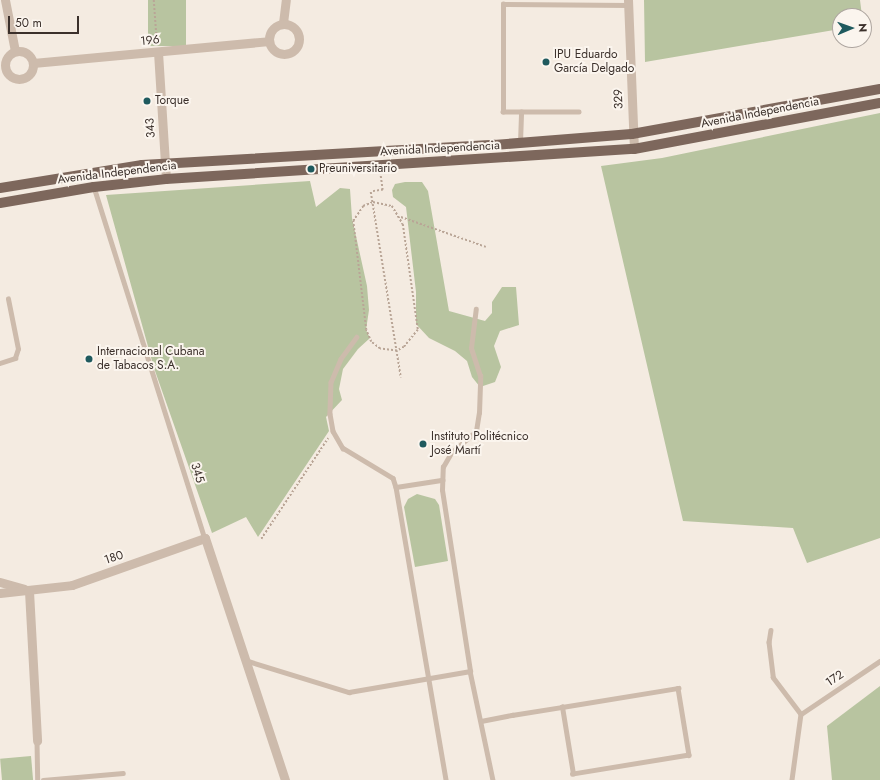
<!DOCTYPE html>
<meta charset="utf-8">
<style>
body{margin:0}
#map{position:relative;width:880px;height:780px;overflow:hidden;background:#f4ebe1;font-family:Jost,sans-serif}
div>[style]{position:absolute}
.green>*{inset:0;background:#b8c4a0;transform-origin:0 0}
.path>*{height:1.5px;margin-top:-0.75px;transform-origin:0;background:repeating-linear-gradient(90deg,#b9a596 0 2px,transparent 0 4px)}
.lane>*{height:4.5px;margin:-2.25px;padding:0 2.25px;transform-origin:2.25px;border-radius:2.25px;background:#cdbbac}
.street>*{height:9px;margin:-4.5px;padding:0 4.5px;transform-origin:4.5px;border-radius:4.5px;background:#cdbbac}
.street>.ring{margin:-4.5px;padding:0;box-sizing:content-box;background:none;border:9px solid #cdbbac;border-radius:50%}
.primary>*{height:10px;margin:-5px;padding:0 5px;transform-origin:5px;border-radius:5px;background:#7d675c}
.dots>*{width:11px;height:11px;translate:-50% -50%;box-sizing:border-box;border:2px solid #fbf5ee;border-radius:50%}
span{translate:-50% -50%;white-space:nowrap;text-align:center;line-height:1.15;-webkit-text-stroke:4px #fbf5ee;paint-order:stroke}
.street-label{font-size:12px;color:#3b302b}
.poi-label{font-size:12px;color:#3b302b}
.left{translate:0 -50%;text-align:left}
.north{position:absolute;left:832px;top:8px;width:40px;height:40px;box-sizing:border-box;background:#fbf5ee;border:1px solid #aea6a0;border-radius:50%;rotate:88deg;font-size:11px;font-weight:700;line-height:16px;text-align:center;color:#3b302b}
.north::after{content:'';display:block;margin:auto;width:14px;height:18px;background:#1f5a5e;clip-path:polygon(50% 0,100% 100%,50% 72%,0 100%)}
.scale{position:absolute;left:8px;top:16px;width:71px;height:18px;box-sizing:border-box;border:2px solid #3b302b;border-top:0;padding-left:5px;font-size:12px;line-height:14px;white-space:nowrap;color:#3b302b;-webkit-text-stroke:3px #fbf5ee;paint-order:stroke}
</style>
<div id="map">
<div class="green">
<div style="left:148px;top:0;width:38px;height:46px"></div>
<div style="clip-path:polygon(644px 0,860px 0,862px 16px,840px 16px,840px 29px,645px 62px)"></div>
<div style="clip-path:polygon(880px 113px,880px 538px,807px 563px,793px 528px,683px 521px,601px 166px,662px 158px)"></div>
<div style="clip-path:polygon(310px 181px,316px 207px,340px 188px,350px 189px,352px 218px,367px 286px,369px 310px,366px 330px,370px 338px,358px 349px,343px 369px,339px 389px,342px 400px,326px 417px,329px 431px,258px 537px,246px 517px,212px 533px,154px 368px,106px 195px)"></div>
<div style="clip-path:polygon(405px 182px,422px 182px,428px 191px,449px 311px,485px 321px,492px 313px,492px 302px,502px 287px,516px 287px,519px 325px,500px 331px,494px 346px,501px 367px,495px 382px,480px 387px,472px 377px,467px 361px,455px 351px,429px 338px,416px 324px,416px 292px,406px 207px,393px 197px,392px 190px,395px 184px)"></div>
<div style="clip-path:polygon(417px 494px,435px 499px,439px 505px,448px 561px,415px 567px,404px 507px,408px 499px)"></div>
<div style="clip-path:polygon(880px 686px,880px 780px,832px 780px,827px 726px)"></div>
<div style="left:31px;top:756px;width:24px;height:31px;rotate:85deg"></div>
</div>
<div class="path">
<div style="left:154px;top:0;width:42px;rotate:85.9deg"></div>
<div style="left:381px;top:176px;width:14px;rotate:82deg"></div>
<div style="left:383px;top:190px;width:12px;rotate:171deg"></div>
<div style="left:371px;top:192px;width:188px;rotate:80.8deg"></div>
<div style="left:373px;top:202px;width:19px;rotate:12deg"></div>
<div style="left:392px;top:206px;width:21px;rotate:59deg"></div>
<div style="left:403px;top:224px;width:107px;rotate:81.9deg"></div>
<div style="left:418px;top:330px;width:22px;rotate:129deg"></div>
<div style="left:404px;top:347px;width:8px;rotate:150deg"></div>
<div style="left:397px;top:351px;width:17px;rotate:-173deg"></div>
<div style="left:380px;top:349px;width:11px;rotate:-142deg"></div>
<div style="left:371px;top:342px;width:13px;rotate:-113deg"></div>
<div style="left:366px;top:330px;width:110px;rotate:-96.8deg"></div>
<div style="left:353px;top:221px;width:18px;rotate:-56deg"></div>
<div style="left:363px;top:206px;width:11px;rotate:-22deg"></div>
<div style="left:401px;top:217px;width:90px;rotate:19.4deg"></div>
<div style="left:261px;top:539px;width:121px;rotate:-56.4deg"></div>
</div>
<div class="lane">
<div style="left:579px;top:112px;width:76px;rotate:180deg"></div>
<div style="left:503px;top:112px;width:108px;rotate:-90deg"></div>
<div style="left:503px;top:4px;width:125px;rotate:0.5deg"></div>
<div style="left:520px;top:143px;width:31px;rotate:-88deg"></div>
<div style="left:94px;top:187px;width:368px;rotate:72.5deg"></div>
<div style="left:357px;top:337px;width:27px;rotate:126deg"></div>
<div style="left:341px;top:359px;width:25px;rotate:113deg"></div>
<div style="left:331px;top:382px;width:32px;rotate:92deg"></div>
<div style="left:330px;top:414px;width:17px;rotate:80deg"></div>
<div style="left:333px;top:431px;width:20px;rotate:60deg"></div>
<div style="left:343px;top:448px;width:58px;rotate:31deg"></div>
<div style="left:393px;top:478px;width:9px;rotate:72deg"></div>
<div style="left:396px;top:487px;width:297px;rotate:80.3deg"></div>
<div style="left:0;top:363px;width:16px;rotate:-18deg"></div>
<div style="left:15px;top:358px;width:9px;rotate:-72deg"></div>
<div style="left:18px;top:349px;width:51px;rotate:-101.3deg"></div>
<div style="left:396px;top:487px;width:47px;rotate:-8.7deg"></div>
<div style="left:771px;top:630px;width:12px;rotate:99deg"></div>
<div style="left:769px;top:642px;width:35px;rotate:83deg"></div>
<div style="left:773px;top:677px;width:46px;rotate:52.9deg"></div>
<div style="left:801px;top:714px;width:67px;rotate:97.8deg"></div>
<div style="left:248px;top:661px;width:106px;rotate:17.1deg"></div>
<div style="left:349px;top:692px;width:123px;rotate:-9.8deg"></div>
<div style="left:470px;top:671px;width:111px;rotate:78.1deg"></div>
<div style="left:470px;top:671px;width:183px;rotate:-98.8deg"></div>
<div style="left:442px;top:490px;width:23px;rotate:-88deg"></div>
<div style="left:443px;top:467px;width:16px;rotate:-60deg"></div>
<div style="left:451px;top:453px;width:33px;rotate:-41deg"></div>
<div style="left:476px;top:431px;width:18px;rotate:-81deg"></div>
<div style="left:479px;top:413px;width:37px;rotate:-88deg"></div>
<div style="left:480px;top:376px;width:29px;rotate:-108deg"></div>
<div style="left:471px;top:348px;width:39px;rotate:-83deg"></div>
<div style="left:801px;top:714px;width:95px;rotate:-33.9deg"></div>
<div style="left:481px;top:721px;width:32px;rotate:-11deg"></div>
<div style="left:512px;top:715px;width:51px;rotate:-9.1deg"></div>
<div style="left:562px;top:707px;width:118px;rotate:-9.3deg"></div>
<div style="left:678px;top:688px;width:68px;rotate:80.7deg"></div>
<div style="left:689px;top:755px;width:118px;rotate:170.7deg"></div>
<div style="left:573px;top:774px;width:68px;rotate:-99.3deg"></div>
<div style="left:37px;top:741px;width:39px;rotate:89deg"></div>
<div style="left:43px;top:780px;width:80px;rotate:-5deg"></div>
</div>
<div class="street">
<div style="left:5px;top:0;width:52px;rotate:78.9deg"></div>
<div style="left:628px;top:0;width:149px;rotate:87.7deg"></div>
<div style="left:283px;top:23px;width:23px;rotate:-83deg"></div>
<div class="ring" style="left:269px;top:24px;width:21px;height:21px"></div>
<div class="ring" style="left:5px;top:51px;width:19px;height:19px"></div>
<div style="left:158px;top:52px;width:127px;rotate:86.4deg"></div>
<div style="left:33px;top:63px;width:237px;rotate:-5.3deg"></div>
<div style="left:0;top:582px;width:25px;rotate:16deg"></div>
<div style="left:29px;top:591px;width:150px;rotate:86.9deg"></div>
<div style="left:0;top:593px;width:72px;rotate:-6.3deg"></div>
<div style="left:72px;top:585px;width:141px;rotate:-19.5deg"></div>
<div style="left:205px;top:538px;width:255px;rotate:71.7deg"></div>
</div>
<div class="primary">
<div style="left:0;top:188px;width:144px;rotate:-9.2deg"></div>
<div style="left:142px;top:165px;width:353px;rotate:-3.3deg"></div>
<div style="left:494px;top:145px;width:138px;rotate:-4.6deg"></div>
<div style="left:632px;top:134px;width:252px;rotate:-10.3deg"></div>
<div style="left:0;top:203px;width:95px;rotate:-9.7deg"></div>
<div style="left:94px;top:187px;width:72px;rotate:-6.3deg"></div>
<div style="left:166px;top:179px;width:469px;rotate:-3.7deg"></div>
<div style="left:634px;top:149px;width:250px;rotate:-10.6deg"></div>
</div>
<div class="dots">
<div style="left:546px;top:62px;background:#1f5a5e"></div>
<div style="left:147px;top:101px;background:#1f5a5e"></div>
<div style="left:311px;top:169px;background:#1f5a5e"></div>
<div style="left:89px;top:359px;background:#1f5a5e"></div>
<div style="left:423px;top:444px;background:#1f5a5e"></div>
</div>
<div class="street-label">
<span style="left:150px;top:41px;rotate:-5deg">196</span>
<span style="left:619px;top:99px;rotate:-92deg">329</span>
<span style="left:760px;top:113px;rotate:-11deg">Avenida Independencia</span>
<span style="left:151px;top:128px;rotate:-94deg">343</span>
<span style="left:440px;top:149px;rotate:-3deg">Avenida Independencia</span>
<span style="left:117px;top:173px;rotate:-7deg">Avenida Independencia</span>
<span style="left:197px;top:473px;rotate:72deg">345</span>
<span style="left:114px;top:558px;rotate:-18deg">180</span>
<span style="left:835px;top:679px;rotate:-34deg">172</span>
</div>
<div class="poi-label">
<span class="left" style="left:554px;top:62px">IPU Eduardo<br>García Delgado</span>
<span class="left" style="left:155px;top:101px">Torque</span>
<span class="left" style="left:319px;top:169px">Preuniversitario</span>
<span class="left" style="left:97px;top:359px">Internacional Cubana<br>de Tabacos S.A.</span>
<span class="left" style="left:431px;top:444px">Instituto Politécnico<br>José Martí</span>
</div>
<div class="north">N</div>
<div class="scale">50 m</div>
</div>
